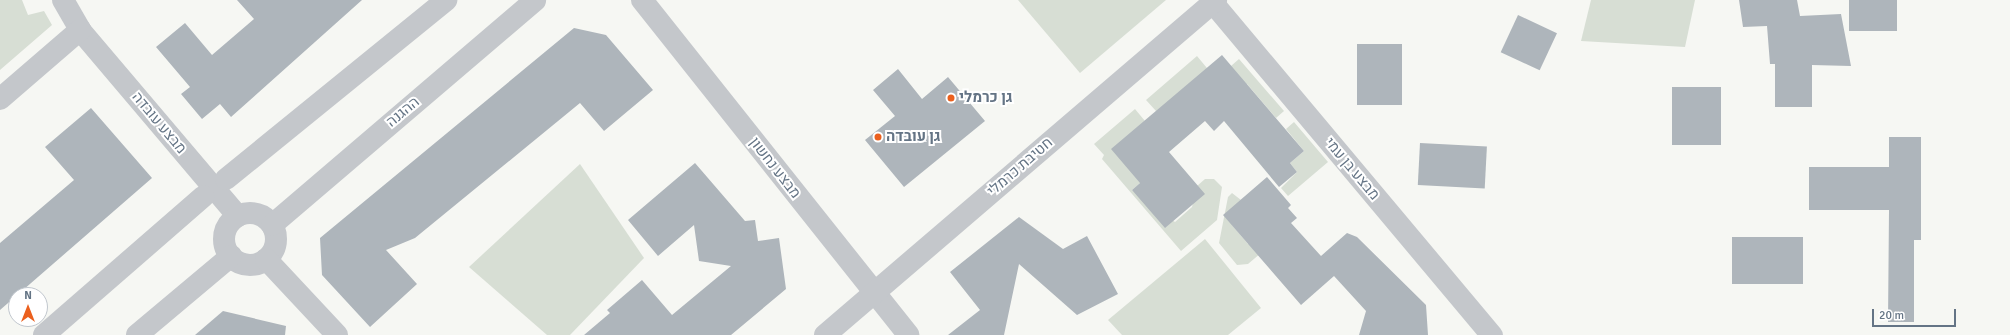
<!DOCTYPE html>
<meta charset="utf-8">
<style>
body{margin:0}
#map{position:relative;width:2010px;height:335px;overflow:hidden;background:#f6f7f3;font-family:Signika,Heebo,sans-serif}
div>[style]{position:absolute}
.green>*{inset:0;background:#d7ded4}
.building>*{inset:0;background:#aeb5bb;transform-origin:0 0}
.minor>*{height:22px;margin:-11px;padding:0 11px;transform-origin:11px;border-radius:11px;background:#c4c7cb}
.minor>.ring{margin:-11px;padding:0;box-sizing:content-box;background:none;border:22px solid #c4c7cb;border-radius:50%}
.dots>*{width:11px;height:11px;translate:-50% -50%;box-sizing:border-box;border:2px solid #fff;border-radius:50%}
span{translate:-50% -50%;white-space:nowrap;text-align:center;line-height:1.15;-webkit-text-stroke:4px #fff;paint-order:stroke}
.poi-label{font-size:15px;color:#647485;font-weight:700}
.left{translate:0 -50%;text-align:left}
.street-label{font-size:15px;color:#647485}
.north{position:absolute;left:8px;top:287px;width:40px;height:40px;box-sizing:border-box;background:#fff;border:1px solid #c1c7ce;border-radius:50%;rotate:0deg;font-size:11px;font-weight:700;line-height:16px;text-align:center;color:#647485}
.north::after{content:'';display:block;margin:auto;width:14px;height:18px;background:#eb601e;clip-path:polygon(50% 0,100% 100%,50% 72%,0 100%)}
.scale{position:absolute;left:1872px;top:309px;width:84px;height:18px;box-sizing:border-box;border:2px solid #647485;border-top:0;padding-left:5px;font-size:12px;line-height:14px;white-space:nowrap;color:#647485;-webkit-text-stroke:3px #fff;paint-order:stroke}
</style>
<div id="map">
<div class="green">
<div style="clip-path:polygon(0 0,22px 0,28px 15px,44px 11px,52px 25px,0 70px)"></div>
<div style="clip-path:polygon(1018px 0,1166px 0,1080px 73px)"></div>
<div style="clip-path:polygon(1591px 0,1695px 0,1685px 47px,1581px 41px)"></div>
<div style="clip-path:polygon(1197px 56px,1216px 79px,1239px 59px,1284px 111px,1276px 118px,1247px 84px,1224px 104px,1156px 111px,1146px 100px)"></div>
<div style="clip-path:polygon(1135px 109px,1145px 121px,1141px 182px,1132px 190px,1175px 222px,1192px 207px,1197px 186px,1205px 179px,1214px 179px,1222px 187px,1217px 220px,1181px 251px,1102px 159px,1104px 155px,1094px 144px)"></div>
<div style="clip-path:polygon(1294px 122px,1328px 162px,1288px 196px,1281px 188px,1297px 172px,1290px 163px,1304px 151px,1286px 129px)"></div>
<div style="clip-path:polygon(580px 164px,644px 258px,570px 335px,547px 335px,469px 267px)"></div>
<div style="clip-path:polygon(1232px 193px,1241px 200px,1232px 225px,1248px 244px,1254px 240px,1274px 242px,1248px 264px,1237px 265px,1219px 243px,1228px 197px)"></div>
<div style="clip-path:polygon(1205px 239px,1261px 308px,1228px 335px,1122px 335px,1108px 320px)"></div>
</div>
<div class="building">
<div style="clip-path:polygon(237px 0,362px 0,231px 117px,220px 104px,202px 119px,181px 94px,190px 87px,156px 47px,185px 23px,212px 55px,254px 19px)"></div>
<div style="clip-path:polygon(1739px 0,1797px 0,1800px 16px,1841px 14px,1851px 66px,1812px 65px,1812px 107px,1775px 107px,1775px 64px,1770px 64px,1767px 26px,1743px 27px)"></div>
<div style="left:1849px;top:0;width:48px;height:31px"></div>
<div style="left:1518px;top:15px;width:43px;height:41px;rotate:25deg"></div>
<div style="clip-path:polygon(574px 28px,606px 35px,653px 90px,604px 131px,580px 103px,415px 238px,386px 250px,417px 284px,370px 327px,322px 275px,320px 238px)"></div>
<div style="left:1357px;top:44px;width:45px;height:61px"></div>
<div style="clip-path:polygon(1222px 55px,1304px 151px,1290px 163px,1297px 172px,1279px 187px,1224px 121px,1214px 131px,1205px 121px,1169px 152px,1205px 194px,1165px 228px,1132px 190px,1140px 183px,1111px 149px)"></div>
<div style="clip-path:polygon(898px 69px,922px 99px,948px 77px,985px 121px,904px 187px,865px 140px,895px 116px,873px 90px)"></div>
<div style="left:1672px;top:87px;width:49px;height:58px"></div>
<div style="clip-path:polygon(91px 108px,152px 178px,0 310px,0 243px,74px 180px,45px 147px)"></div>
<div style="clip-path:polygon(1889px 137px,1921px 137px,1921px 240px,1914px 240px,1914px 322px,1888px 322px,1889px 210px,1809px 210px,1809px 167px,1889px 167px)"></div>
<div style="left:1420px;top:143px;width:67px;height:42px;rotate:3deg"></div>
<div style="clip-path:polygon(695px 163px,745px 221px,755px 220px,758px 241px,779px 238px,786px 289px,731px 335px,584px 335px,610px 313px,607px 310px,642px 280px,672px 315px,731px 266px,699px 261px,694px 225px,658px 256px,628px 220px)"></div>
<div style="clip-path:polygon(1267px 177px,1291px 205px,1288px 208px,1297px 218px,1291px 223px,1321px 256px,1347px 233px,1357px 237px,1426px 305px,1428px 335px,1359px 335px,1366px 311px,1334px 276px,1301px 305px,1223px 215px)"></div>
<div style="clip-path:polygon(1019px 217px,1063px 249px,1087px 236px,1118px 294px,1077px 315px,1019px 264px,1004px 335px,948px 335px,980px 310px,950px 272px)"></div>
<div style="left:1732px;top:237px;width:71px;height:47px"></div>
<div style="clip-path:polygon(223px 311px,286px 326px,285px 335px,195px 335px)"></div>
</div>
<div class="minor">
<div style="left:63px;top:0;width:34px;rotate:60deg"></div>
<div style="left:80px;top:30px;width:244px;rotate:49.7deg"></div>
<div style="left:642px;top:0;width:428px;rotate:51.5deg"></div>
<div style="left:1213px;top:3px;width:434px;rotate:50deg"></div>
<div style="left:0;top:99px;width:106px;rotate:-40.8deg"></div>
<div style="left:226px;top:179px;width:284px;rotate:-39.1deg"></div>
<div class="ring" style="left:224px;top:213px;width:30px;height:30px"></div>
<div style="left:272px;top:225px;width:346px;rotate:-40.5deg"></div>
<div style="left:266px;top:259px;width:104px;rotate:46.9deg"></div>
<div style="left:44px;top:335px;width:211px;rotate:-41deg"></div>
<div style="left:137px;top:335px;width:123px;rotate:-40deg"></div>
<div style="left:825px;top:335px;width:515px;rotate:-40.59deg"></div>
</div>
<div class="dots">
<div style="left:951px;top:98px;background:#eb601e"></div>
<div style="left:878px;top:137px;background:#eb601e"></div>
</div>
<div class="poi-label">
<span class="left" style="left:959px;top:98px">גן כרמלי</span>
<span class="left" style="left:886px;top:137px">גן עובדה</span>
</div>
<div class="street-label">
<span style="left:403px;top:112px;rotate:-40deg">ההגנה</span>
<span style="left:159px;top:123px;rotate:50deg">מבצע עובדה</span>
<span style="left:1020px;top:167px;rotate:-41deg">חטיבת כרמלי</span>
<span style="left:775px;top:168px;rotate:52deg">מבצע נחשון</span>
<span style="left:1352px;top:169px;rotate:50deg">מבצע בן עמי</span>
</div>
<div class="north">N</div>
<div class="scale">20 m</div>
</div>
